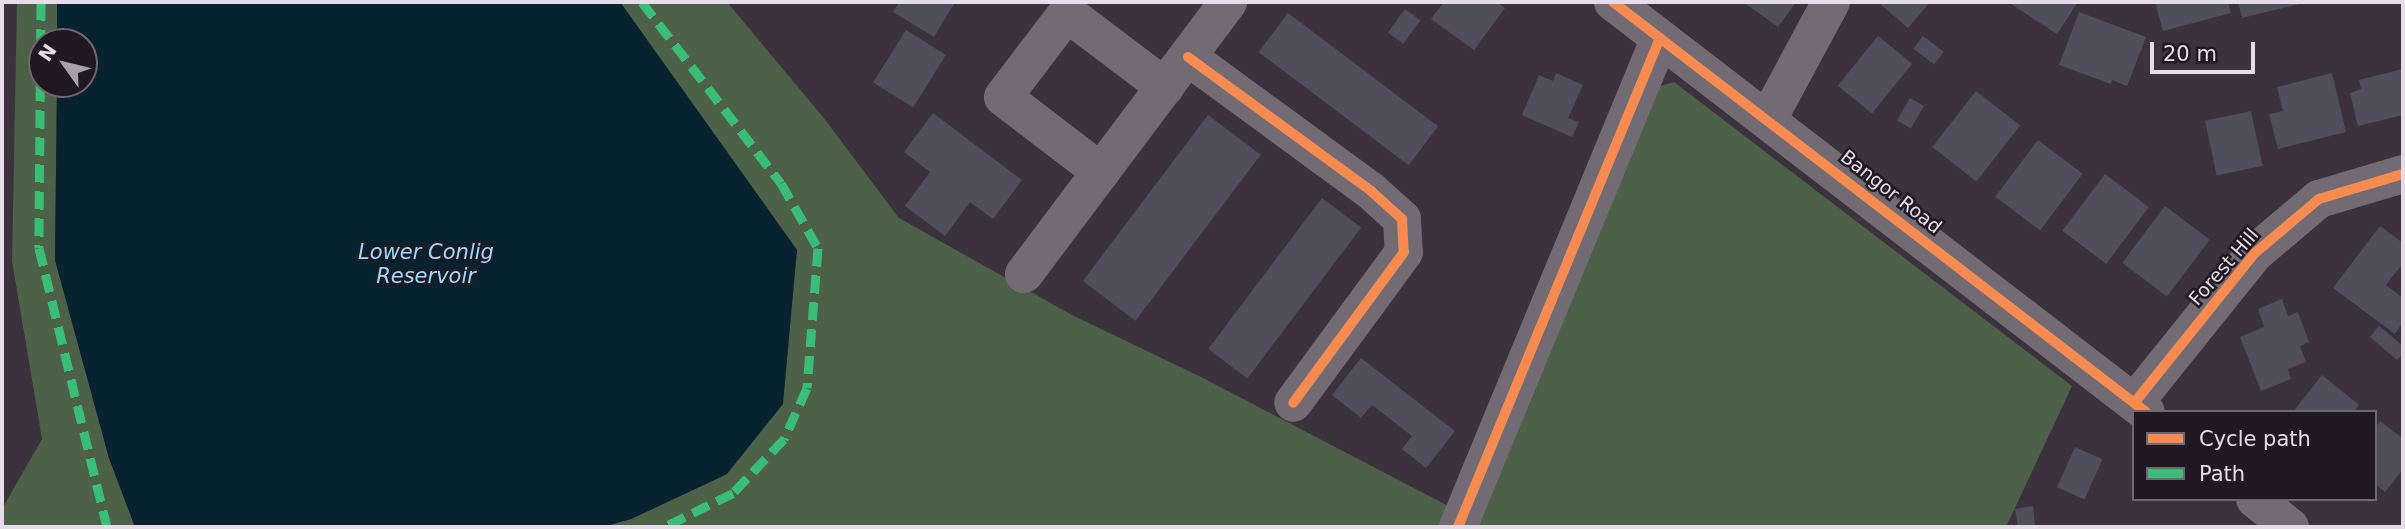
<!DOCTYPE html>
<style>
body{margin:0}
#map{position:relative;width:2405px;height:529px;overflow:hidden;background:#3b323e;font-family:"DejaVu Sans",sans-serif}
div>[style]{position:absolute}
.green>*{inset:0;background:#4d6048}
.water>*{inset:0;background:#07232f}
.building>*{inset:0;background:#514e5c;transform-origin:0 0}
.minor>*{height:38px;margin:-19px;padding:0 19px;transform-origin:19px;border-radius:19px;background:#726b74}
.tertiary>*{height:38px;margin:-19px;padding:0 19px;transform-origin:19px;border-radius:19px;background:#726b74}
.quiet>*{height:9px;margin-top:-4.5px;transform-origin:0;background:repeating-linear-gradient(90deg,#3abd76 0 18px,transparent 0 27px)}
.cycleway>*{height:10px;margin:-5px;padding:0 5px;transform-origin:5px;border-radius:5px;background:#f68b52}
span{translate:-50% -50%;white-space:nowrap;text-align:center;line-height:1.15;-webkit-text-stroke:5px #201922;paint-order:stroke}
.street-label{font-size:19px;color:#e5dbe9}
.water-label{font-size:21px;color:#98dbfe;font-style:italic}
.frame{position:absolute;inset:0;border:4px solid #e5dbe9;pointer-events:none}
.legend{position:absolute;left:2132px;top:410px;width:245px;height:91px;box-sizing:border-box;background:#201922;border:2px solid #6f6772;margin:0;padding:9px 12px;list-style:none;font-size:21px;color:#e5dbe9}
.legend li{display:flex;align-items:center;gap:14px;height:35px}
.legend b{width:35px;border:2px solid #6f6772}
.north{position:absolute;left:28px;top:28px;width:70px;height:70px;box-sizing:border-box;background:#201922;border:2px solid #6f6772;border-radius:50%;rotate:304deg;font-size:19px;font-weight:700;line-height:28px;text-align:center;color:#e5dbe9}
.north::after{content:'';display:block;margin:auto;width:24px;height:32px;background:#aaa0ad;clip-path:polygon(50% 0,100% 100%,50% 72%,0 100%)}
.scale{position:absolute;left:2150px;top:42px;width:105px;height:32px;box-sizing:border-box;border:4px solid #e5dbe9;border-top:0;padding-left:9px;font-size:21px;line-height:24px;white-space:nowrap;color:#e5dbe9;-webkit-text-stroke:5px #201922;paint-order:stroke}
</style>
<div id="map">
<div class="green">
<div style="clip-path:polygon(17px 2px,57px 2px,57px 42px,42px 42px,42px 84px,57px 84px,55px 260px,109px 458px,135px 527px,2px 527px,2px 509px,42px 439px,12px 261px)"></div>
<div style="clip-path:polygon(620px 2px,727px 2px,823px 117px,899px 218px,1072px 315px,1201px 377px,1454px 509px,1653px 88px,1674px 82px,2072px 386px,2006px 527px,602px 527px,631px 519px,727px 474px,797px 250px)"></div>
</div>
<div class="water">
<div style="clip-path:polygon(57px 2px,620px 2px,797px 250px,783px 404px,727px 474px,631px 519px,602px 527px,135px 527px,109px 458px,55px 260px,57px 84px,84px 84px,84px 42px,57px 42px)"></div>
</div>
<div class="building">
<div style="clip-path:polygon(899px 2px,955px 2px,934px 37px,893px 12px)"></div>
<div style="clip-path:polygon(1444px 2px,1496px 2px,1505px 8px,1474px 50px,1431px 19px)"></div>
<div style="clip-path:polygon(1743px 2px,1796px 2px,1778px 27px)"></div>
<div style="clip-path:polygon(1878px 2px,1930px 2px,1908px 28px)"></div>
<div style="clip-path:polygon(2008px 2px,2078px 2px,2057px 34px)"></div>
<div style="clip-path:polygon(2155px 2px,2228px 2px,2231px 13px,2163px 31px)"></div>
<div style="clip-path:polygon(2238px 2px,2304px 2px,2304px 3px,2242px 18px)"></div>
<div style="left:1405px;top:9px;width:19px;height:29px;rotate:36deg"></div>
<div style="clip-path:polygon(2079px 12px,2146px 37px,2127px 86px,2112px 80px,2111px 84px,2059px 65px)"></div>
<div style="left:1288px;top:13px;width:188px;height:49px;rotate:37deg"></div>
<div style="left:906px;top:30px;width:47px;height:62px;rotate:32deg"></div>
<div style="left:1878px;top:36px;width:44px;height:64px;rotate:39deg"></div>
<div style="left:1923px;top:36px;width:26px;height:16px;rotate:37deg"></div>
<div style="clip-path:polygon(2403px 69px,2403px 115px,2358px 126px,2350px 93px,2361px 89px,2359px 80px)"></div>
<div style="clip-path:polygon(1556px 73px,1583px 85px,1568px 118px,1579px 122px,1572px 137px,1522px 115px,1539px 75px,1553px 81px)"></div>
<div style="clip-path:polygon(2332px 73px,2346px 132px,2278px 149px,2269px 114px,2283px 111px,2277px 87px)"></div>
<div style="left:1976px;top:91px;width:56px;height:71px;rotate:38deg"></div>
<div style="left:1910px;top:98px;width:16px;height:26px;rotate:30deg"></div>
<div style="left:2251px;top:111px;width:56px;height:47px;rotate:78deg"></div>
<div style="clip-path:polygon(933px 113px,1022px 180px,993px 219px,970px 202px,945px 236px,905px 206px,930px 172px,904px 152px)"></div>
<div style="left:1208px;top:115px;width:66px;height:208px;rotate:37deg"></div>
<div style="left:2038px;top:140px;width:56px;height:71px;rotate:37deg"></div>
<div style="left:2105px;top:174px;width:55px;height:71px;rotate:37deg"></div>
<div style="left:1322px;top:198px;width:49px;height:189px;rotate:37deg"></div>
<div style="left:2165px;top:206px;width:56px;height:71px;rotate:37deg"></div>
<div style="clip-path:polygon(2380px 226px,2403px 243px,2403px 263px,2386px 285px,2403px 298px,2403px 322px,2395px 334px,2333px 288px)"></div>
<div style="clip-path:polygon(2282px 299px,2288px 316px,2298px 312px,2309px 342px,2300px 346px,2306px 362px,2288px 369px,2291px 379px,2261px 391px,2240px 337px,2264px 327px,2258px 309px)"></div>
<div style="clip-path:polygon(2379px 326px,2403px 346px,2403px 353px,2397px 360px,2370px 337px)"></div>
<div style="clip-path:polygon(1361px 358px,1455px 431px,1426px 468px,1402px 449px,1412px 436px,1385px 415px,1372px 405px,1361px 418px,1332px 395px)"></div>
<div style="clip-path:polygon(2322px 375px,2359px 405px,2354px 412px,2293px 412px)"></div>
<div style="clip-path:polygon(2380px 421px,2403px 439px,2403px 469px,2385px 492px,2375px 484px,2375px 428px)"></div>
<div style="left:2075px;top:447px;width:30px;height:44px;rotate:24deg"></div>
<div style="clip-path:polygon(2033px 506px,2035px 527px,2018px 527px,2015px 509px)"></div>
</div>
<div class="minor">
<div style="left:1188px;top:57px;width:227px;rotate:36.2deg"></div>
<div style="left:1371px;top:191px;width:42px;rotate:42.1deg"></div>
<div style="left:1402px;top:219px;width:33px;rotate:87deg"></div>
<div style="left:1404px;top:252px;width:187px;rotate:126.3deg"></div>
<div style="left:1768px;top:119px;width:133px;rotate:-61.7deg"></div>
<div style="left:1101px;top:172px;width:123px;rotate:-142.6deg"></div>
<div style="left:1003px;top:97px;width:106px;rotate:-52.7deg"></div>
<div style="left:1067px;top:13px;width:123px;rotate:37.1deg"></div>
<div style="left:1024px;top:274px;width:340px;rotate:-53.1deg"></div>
<div style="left:2135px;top:402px;width:191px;rotate:-51.2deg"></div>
<div style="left:2255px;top:253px;width:84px;rotate:-40.2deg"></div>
<div style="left:2319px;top:199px;width:88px;rotate:-16.6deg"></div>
<div style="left:1458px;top:527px;width:529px;rotate:-67.56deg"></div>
</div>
<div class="tertiary">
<div style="left:1613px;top:2px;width:672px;rotate:37.57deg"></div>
<div style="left:2255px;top:499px;width:45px;rotate:38.7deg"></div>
</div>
<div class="quiet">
<div style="left:41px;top:2px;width:246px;rotate:90.5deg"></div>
<div style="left:39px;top:248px;width:287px;rotate:76.3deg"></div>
<div style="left:642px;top:2px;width:228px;rotate:52.5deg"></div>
<div style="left:781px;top:183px;width:75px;rotate:60.4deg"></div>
<div style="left:818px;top:248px;width:140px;rotate:94.5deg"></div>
<div style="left:807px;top:388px;width:56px;rotate:114.3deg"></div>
<div style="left:784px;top:439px;width:74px;rotate:133.4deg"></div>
<div style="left:733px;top:493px;width:77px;rotate:153.8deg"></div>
</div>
<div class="cycleway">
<div style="left:1613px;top:2px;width:672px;rotate:37.57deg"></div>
<div style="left:1188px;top:57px;width:227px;rotate:36.2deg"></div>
<div style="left:1371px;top:191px;width:42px;rotate:42.1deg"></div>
<div style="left:1402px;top:219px;width:33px;rotate:87deg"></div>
<div style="left:1404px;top:252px;width:187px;rotate:126.3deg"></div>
<div style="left:2135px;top:402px;width:191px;rotate:-51.2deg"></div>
<div style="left:2255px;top:253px;width:84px;rotate:-40.2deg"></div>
<div style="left:2319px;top:199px;width:88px;rotate:-16.6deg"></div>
<div style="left:1458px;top:527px;width:529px;rotate:-67.56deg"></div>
</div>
<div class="street-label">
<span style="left:1891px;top:192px;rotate:38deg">Bangor Road</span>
<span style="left:2224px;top:267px;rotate:-49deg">Forest Hill</span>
</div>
<div class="water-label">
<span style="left:426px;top:264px">Lower Conlig<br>Reservoir</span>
</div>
<div class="frame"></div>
<ul class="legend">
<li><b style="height:9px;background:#f68b52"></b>Cycle path</li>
<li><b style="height:9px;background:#3abd76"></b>Path</li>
</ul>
<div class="north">N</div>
<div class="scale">20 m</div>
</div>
